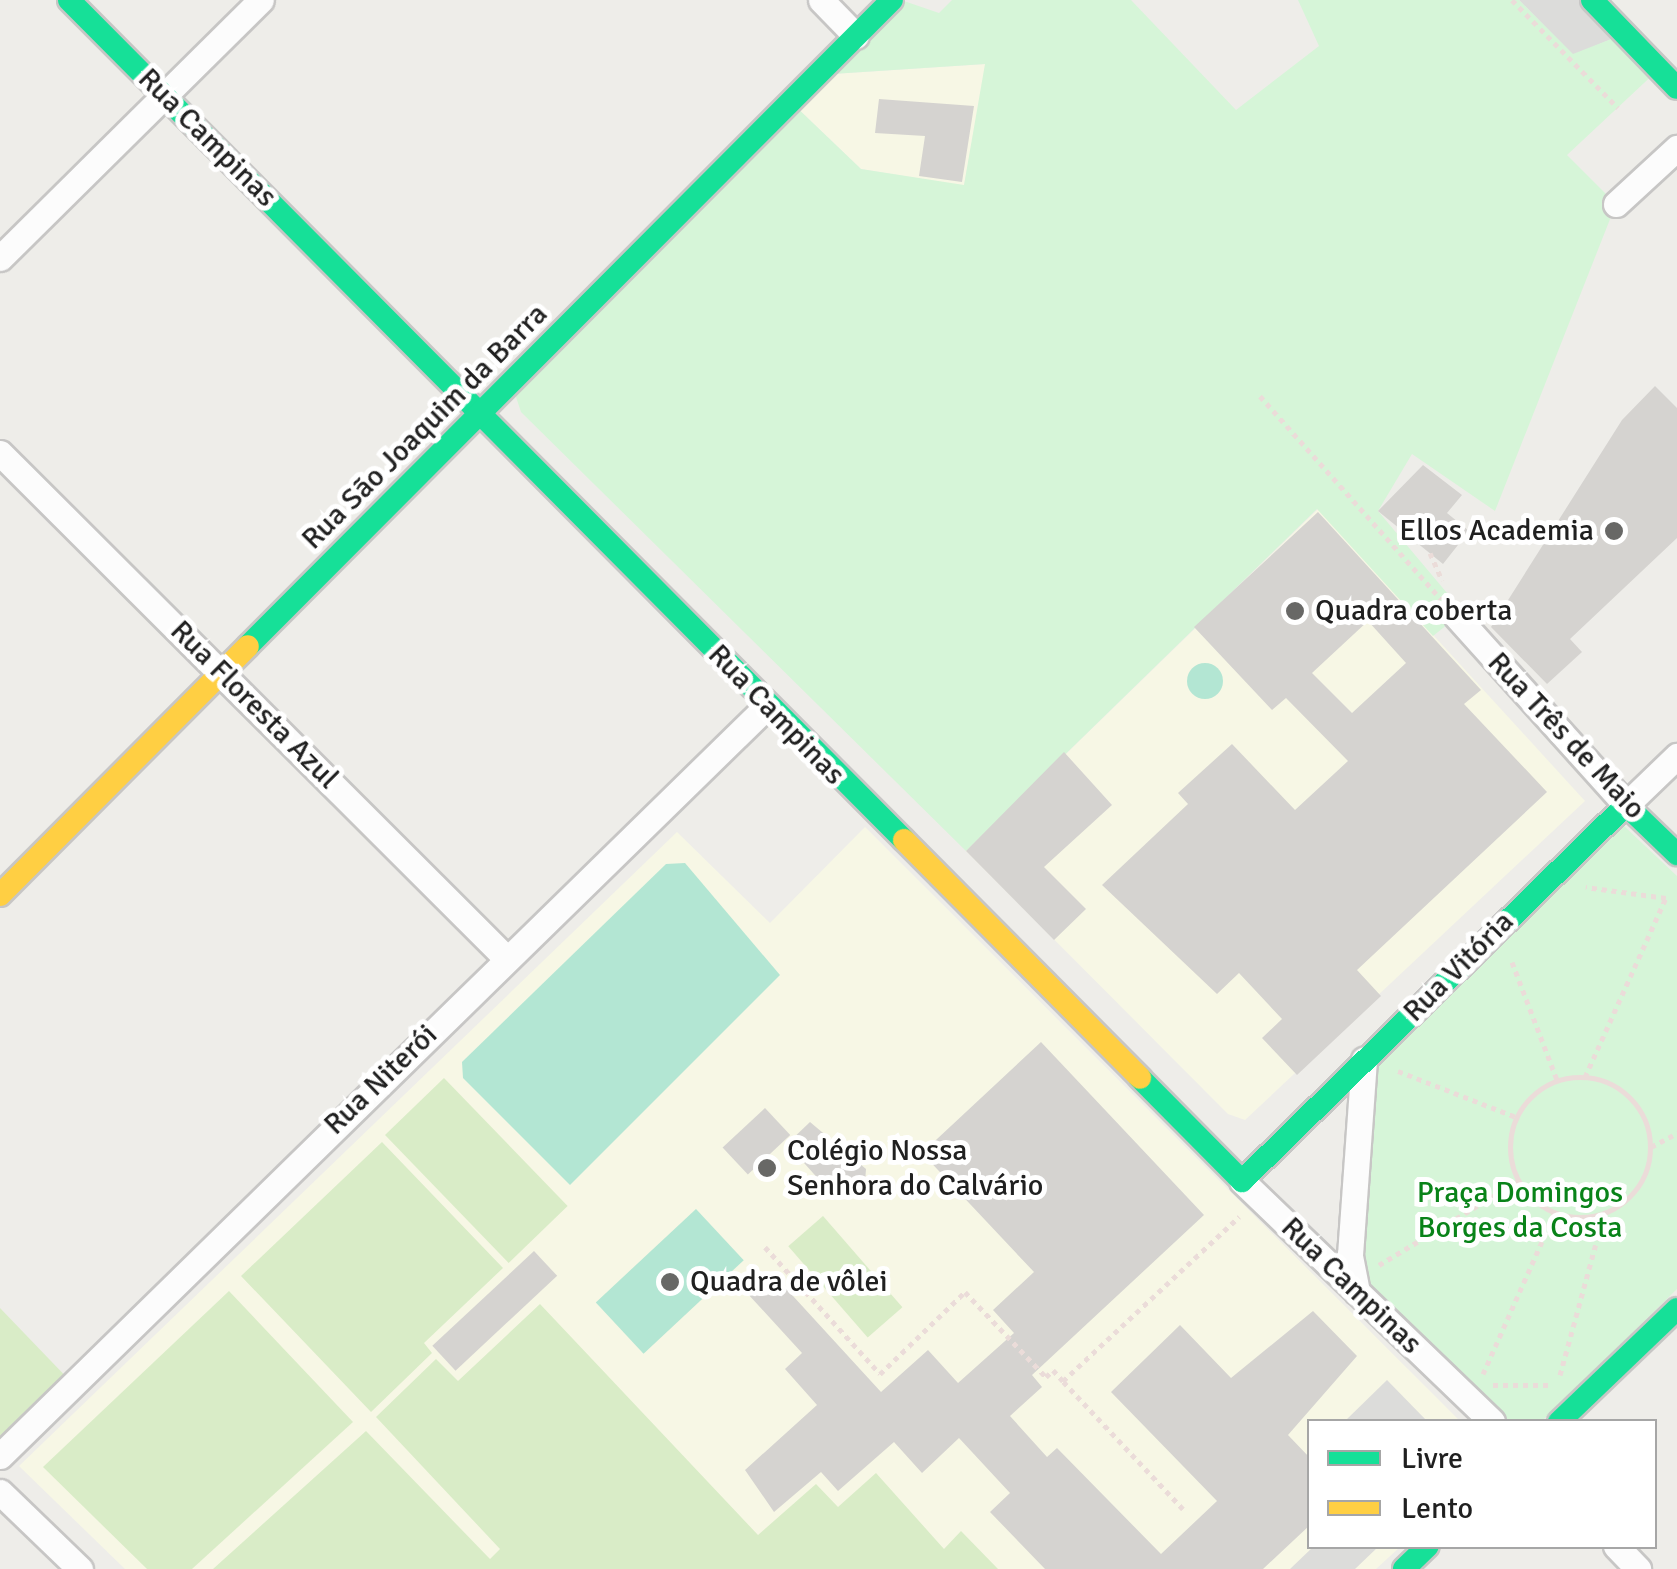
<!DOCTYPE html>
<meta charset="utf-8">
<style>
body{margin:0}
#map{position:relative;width:1677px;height:1569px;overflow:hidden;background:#eeede9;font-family:Signika,sans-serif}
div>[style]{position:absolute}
.education>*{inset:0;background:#f7f7e5}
.religious>*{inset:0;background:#dcdcda}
.grass>*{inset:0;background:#d9ecc7;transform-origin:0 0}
.park>*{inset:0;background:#d6f5d8}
.pitch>*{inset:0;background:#b3e6d3;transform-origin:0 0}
.round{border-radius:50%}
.building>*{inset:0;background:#d5d3d0;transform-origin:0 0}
.path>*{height:5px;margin-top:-2.5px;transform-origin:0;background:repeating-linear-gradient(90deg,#ebdcd9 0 5px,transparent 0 10px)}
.path>.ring{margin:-2.5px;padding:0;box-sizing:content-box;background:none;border:5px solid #ebdcd9;border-radius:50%}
.roads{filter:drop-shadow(2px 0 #c7c6c5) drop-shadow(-2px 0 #c7c6c5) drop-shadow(0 2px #c7c6c5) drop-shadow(0 -2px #c7c6c5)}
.street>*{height:25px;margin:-12.5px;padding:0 12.5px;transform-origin:12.5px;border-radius:12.5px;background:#fcfcfc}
.fast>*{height:22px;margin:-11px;padding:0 11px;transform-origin:11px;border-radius:11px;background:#16e098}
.slow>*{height:22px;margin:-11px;padding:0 11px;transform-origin:11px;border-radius:11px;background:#ffcf43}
.dots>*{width:28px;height:28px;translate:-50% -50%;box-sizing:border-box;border:5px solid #fff;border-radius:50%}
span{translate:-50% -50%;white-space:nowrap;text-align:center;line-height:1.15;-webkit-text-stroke:10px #fff;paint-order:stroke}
.street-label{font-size:30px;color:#202020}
.poi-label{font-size:30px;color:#202020}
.right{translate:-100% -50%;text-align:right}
.left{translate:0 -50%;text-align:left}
.park-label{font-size:30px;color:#098319}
.legend{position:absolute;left:1307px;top:1419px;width:350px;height:130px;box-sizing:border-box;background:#fff;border:2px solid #a6a6a6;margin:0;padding:12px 18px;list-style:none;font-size:30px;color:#202020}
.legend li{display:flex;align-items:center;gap:20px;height:50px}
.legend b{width:50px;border:2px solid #a6a6a6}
</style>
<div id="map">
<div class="education">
<div style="clip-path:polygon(986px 64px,964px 186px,861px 169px,791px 102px,817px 75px)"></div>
<div style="clip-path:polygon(1318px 509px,1585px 801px,1245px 1120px,1228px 1114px,966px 851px)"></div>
<div style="clip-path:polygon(865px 827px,1460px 1421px,1310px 1422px,1310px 1546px,1400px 1547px,1376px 1569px,125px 1569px,19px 1466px,677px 832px,770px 923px)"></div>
</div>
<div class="religious">
<div style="clip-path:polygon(1519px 0,1592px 0,1624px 34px,1573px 55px)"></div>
<div style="clip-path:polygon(1387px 1380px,1427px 1421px,1345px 1421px)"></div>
<div style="clip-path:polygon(1313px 1547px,1313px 1546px,1378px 1547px,1355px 1569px,1290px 1569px)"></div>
</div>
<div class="grass">
<div style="left:444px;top:1078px;width:178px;height:82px;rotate:46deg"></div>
<div style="clip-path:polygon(382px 1142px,503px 1268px,424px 1343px,432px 1353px,371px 1412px,241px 1276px)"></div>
<div style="left:823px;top:1216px;width:121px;height:46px;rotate:49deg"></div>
<div style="clip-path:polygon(229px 1291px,353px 1422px,192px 1569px,147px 1569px,43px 1467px)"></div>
<div style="clip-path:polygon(540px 1304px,758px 1535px,816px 1484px,838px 1507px,876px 1473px,944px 1549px,961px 1531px,998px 1569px,213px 1569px,366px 1431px,490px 1559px,500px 1549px,376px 1417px,436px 1359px,458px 1381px)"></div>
<div style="clip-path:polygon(0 1308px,75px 1386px,0 1457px)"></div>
</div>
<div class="park">
<div style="clip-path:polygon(901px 0,939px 13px,952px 0,1131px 0,1236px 110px,1319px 46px,1298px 0,1519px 0,1573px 54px,1624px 34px,1659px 69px,1567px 155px,1616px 204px,1495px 511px,1412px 454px,1378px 511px,1463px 612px,1433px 636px,1317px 509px,966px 851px,521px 412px,514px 391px,791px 102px,861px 169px,964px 185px,985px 64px,817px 75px)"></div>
<div style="clip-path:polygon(1624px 826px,1677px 876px,1677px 1289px,1542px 1421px,1510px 1422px,1363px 1281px,1376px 1062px)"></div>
</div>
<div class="pitch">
<div class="round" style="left:1187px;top:663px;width:36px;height:36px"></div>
<div style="clip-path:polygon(685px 863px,780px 975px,570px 1185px,463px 1078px,462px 1062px,666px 864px)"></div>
<div style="left:696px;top:1209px;width:70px;height:137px;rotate:47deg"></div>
</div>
<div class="building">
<div style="clip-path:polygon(879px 99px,974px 106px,962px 182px,919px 176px,925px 136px,875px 133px)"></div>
<div style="clip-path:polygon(1655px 386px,1677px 408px,1677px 538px,1570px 639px,1582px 652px,1547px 684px,1491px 627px,1622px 420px)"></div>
<div style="clip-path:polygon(1423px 465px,1462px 495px,1447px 513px,1469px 531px,1443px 564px,1378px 511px)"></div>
<div style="clip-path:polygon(evenodd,1318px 512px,1481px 690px,1464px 704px,1547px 792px,1357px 970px,1381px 996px,1297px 1075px,1262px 1038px,1282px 1019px,1239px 973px,1217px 994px,1102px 885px,1188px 804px,1178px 793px,1232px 744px,1295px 810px,1348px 761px,1286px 698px,1272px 710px,1194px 627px,1318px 512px,1368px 621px,1406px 663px,1352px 713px,1312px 673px,1368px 621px)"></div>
<div style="clip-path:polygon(1064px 752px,1112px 805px,1044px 867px,1086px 909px,1054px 940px,966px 851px)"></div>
<div style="clip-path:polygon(1041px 1042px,1204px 1215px,1032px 1375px,1042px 1387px,1010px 1416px,1047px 1457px,1057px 1448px,1161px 1554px,1217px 1501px,1111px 1392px,1180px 1325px,1231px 1378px,1313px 1311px,1357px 1356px,1288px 1435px,1310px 1458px,1310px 1525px,1263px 1569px,1045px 1569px,990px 1512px,1010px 1493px,959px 1438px,922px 1473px,894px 1442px,838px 1491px,821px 1472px,774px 1512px,745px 1470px,817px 1405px,785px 1369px,802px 1353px,747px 1293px,771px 1272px,881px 1392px,928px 1350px,958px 1383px,1014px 1333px,993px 1310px,1034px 1272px,922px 1153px)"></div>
<div style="left:765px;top:1108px;width:37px;height:58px;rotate:47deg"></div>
<div style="clip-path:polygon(810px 1122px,866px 1169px,864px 1196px,846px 1198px,822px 1183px,787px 1144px)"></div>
<div style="left:534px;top:1251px;width:34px;height:139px;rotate:47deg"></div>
</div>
<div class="path">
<div style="left:1512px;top:0;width:151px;rotate:45.5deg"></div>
<div style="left:1260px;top:396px;width:272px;rotate:48.3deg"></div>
<div style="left:1430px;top:553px;width:30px;rotate:66deg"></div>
<div style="left:1512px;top:962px;width:126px;rotate:69.1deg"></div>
<div style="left:1398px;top:1071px;width:127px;rotate:21.3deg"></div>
<div class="ring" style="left:1510px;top:1077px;width:135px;height:135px"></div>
<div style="left:1585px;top:1077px;width:196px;rotate:-65.7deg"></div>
<div style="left:1666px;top:898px;width:81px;rotate:-172.2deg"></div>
<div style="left:1651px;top:1147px;width:30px;rotate:-28deg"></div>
<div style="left:765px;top:1247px;width:171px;rotate:47.8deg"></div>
<div style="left:880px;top:1374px;width:118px;rotate:-44deg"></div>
<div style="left:965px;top:1292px;width:117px;rotate:46.4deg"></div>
<div style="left:1046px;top:1377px;width:10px;rotate:-45deg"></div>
<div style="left:1053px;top:1370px;width:15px;rotate:48deg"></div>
<div style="left:1379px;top:1265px;width:162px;rotate:-31.1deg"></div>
<div style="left:1483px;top:1374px;width:177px;rotate:-66deg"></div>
<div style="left:1560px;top:1375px;width:167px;rotate:-74.7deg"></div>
<div style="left:1493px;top:1385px;width:59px"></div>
<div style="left:1183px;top:1509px;width:175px;rotate:-133.2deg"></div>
<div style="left:1063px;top:1381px;width:241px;rotate:-43deg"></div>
</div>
<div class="roads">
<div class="street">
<div style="left:821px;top:0;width:50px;rotate:45.8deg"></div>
<div style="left:1616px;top:204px;width:83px;rotate:-42.6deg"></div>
<div style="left:0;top:258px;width:367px;rotate:-44.7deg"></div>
<div style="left:0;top:453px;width:716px;rotate:44.94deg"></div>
<div style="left:1457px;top:617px;width:253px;rotate:48deg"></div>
<div style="left:1626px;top:805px;width:71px;rotate:-43.9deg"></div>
<div style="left:1242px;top:1181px;width:347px;rotate:43.9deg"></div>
<div style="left:1357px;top:1292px;width:38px;rotate:-101deg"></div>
<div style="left:1350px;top:1255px;width:196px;rotate:-85.9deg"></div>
<div style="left:0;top:1456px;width:1071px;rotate:-44.36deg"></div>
<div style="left:0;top:1492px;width:111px;rotate:43.9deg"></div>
<div style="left:1616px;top:1546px;width:32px;rotate:46deg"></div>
</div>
<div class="fast">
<div style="left:69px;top:0;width:1184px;rotate:45.17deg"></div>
<div style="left:1592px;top:0;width:122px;rotate:46deg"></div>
<div style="left:248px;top:646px;width:912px;rotate:-45.09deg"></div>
<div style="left:1140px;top:1078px;width:145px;rotate:45.3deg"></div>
<div style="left:1242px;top:1181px;width:537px;rotate:-44.4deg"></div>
<div style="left:1626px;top:805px;width:71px;rotate:43.9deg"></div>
<div style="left:1559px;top:1422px;width:163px;rotate:-43.8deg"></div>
<div style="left:1404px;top:1569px;width:33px;rotate:-44deg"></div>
</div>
<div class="slow">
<div style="left:904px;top:840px;width:335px;rotate:45.2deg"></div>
<div style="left:0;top:895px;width:351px;rotate:-45.1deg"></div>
</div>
</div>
<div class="dots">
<div style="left:1614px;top:531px;background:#686866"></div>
<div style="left:1295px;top:611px;background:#686866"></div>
<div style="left:767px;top:1168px;background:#686866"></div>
<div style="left:670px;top:1282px;background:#686866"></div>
</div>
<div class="street-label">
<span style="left:207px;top:138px;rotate:45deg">Rua Campinas</span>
<span style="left:425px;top:427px;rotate:-45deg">Rua São Joaquim da Barra</span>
<span style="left:254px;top:705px;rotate:45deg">Rua Floresta Azul</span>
<span style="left:776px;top:715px;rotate:46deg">Rua Campinas</span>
<span style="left:1566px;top:736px;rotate:47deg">Rua Três de Maio</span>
<span style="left:1459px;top:967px;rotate:-45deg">Rua Vitória</span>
<span style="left:381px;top:1080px;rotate:-44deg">Rua Niterói</span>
<span style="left:1351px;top:1286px;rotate:44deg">Rua Campinas</span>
</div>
<div class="poi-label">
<span class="right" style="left:1594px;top:531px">Ellos Academia</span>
<span class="left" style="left:1315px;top:611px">Quadra coberta</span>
<span class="left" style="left:787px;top:1168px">Colégio Nossa<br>Senhora do Calvário</span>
<span class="left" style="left:690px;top:1282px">Quadra de vôlei</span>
</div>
<div class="park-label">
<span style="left:1520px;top:1210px">Praça Domingos<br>Borges da Costa</span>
</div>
<ul class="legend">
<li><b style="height:12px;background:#16e098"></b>Livre</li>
<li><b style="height:12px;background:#ffcf43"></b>Lento</li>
</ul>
</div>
